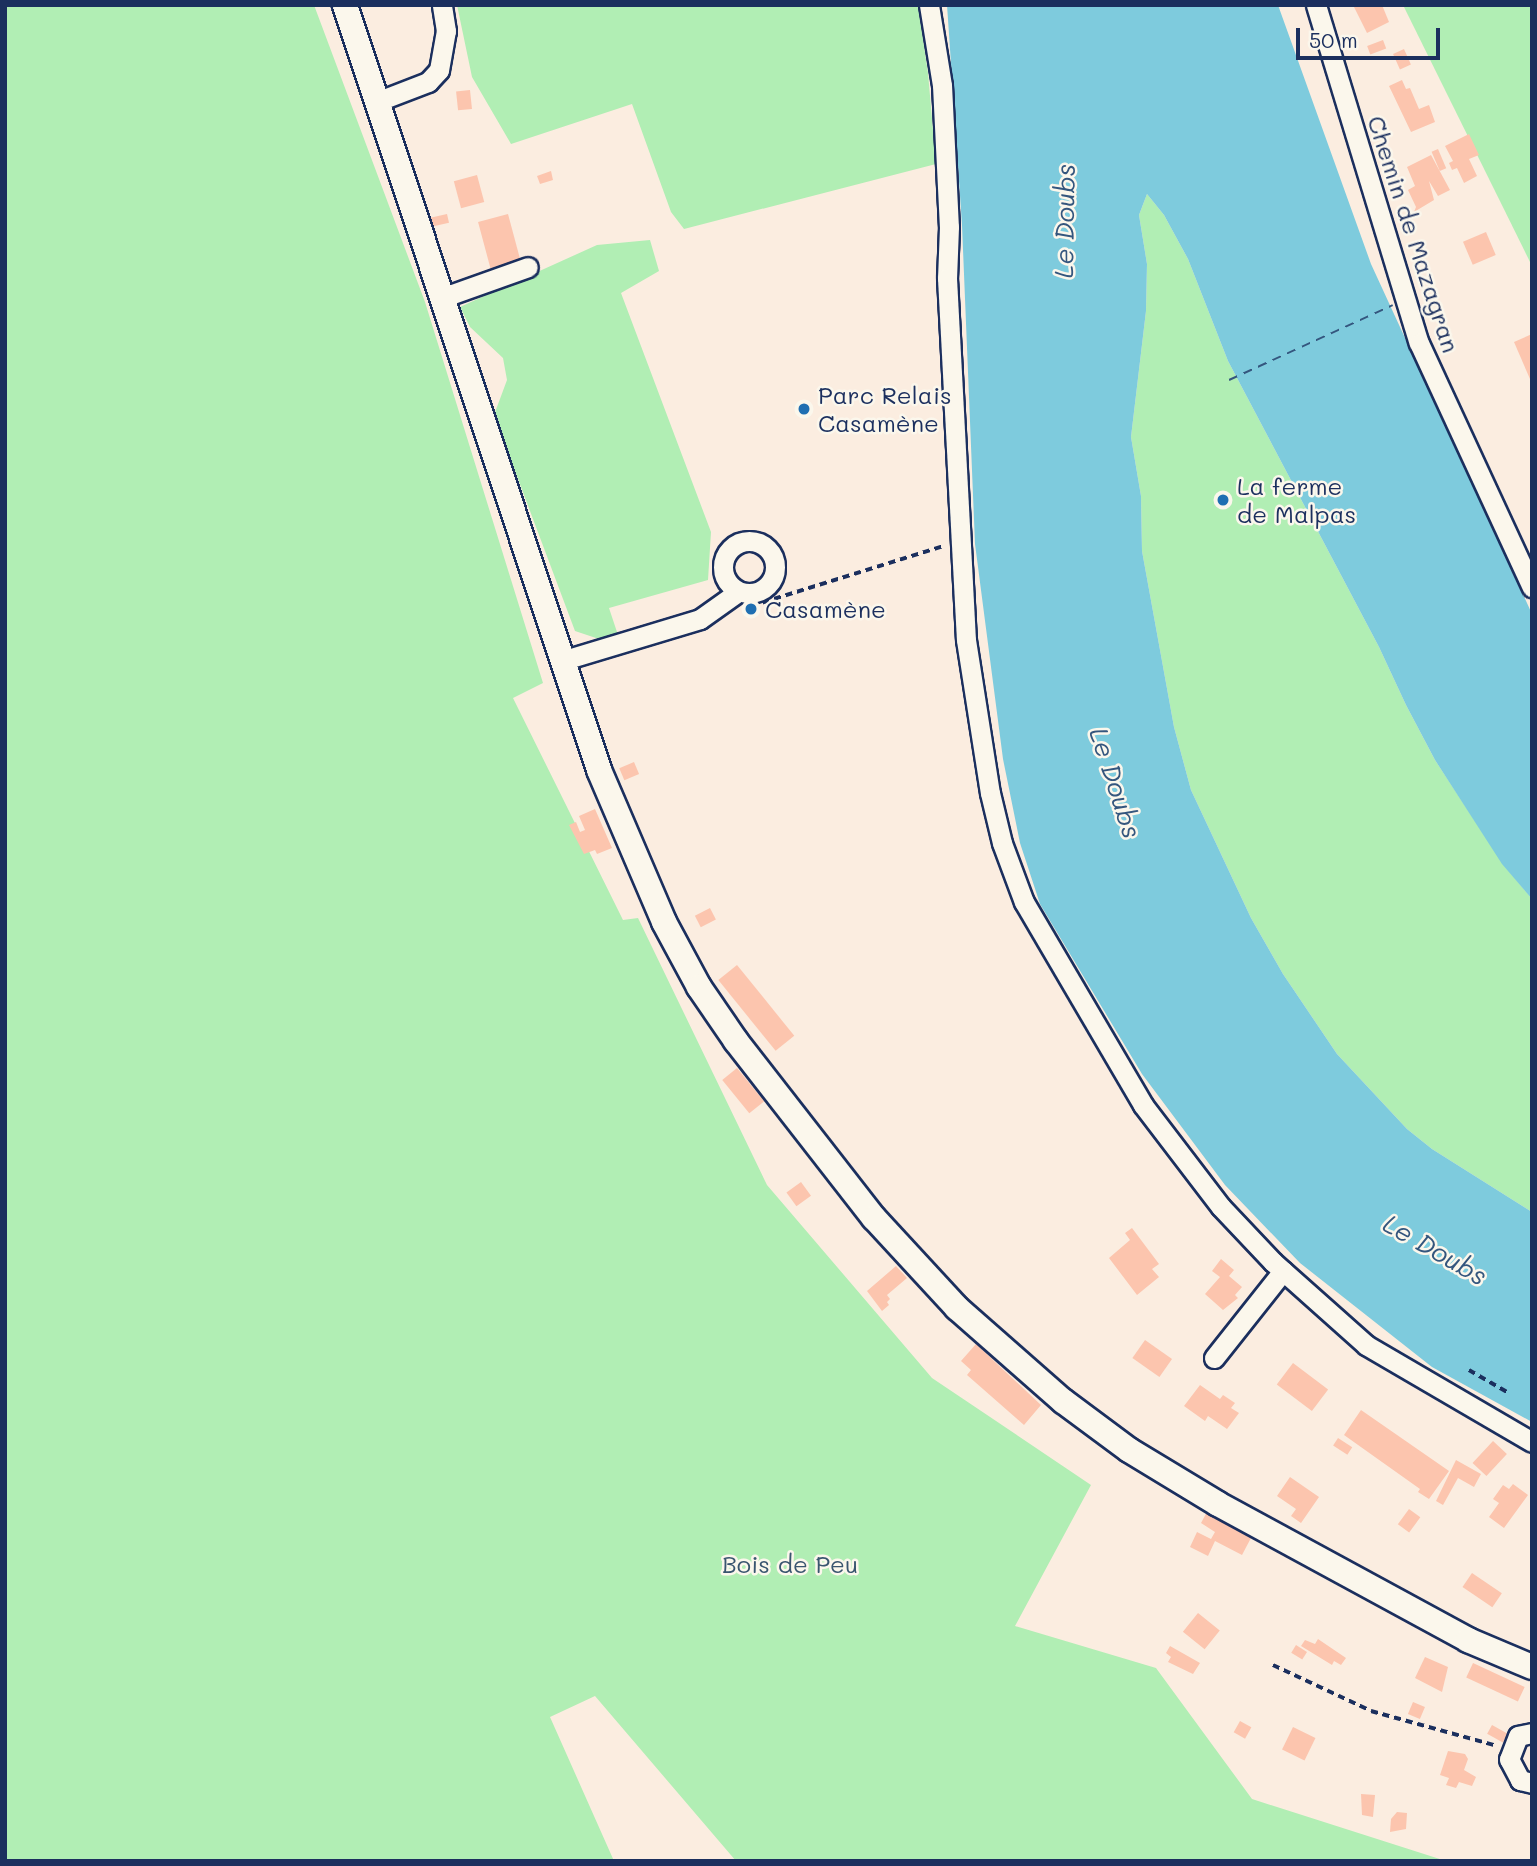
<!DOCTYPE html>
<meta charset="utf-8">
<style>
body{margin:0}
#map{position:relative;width:1537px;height:1866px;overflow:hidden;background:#fbede0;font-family:Mali,sans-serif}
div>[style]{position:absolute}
.green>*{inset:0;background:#b1eeb4}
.water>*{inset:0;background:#7ecbdd}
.ferry>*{height:2px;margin-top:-1px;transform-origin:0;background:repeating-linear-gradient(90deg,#34567e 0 9px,transparent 0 16px)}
.building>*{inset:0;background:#fcc5ae;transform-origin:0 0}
.path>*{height:3.5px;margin-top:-1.75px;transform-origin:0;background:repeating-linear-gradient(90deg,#1b2f5e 0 7px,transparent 0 12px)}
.roads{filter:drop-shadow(2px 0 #1b2f5e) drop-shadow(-2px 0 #1b2f5e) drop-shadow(0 2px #1b2f5e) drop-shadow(0 -2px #1b2f5e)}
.minor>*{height:19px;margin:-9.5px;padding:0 9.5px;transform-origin:9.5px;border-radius:9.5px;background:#fbf7ec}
.minor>.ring{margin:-9.5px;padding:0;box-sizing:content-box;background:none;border:19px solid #fbf7ec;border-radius:50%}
.major>*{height:24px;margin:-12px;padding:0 12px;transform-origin:12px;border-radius:12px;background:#fbf7ec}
.dots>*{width:19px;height:19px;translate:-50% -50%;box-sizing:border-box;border:4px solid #fbf7ec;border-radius:50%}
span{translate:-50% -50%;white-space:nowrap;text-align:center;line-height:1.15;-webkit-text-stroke:5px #fbf7ec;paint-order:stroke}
.street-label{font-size:24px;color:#1b2f5e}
.poi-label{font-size:24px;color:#1b2f5e}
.left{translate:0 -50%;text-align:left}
.park-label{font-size:24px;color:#39556f}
.water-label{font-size:26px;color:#34567e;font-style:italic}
.frame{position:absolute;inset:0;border:7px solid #1b2f5e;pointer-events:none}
.scale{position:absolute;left:1296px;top:28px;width:144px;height:32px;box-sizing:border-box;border:4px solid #1b2f5e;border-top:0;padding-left:9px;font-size:21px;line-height:24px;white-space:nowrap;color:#1b2f5e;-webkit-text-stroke:5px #fbf7ec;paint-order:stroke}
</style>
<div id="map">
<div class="green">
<div style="clip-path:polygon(5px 5px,314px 5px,425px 302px,543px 683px,513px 698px,623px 920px,638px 918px,767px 1185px,932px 1378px,1091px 1485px,1015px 1626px,1156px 1668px,1252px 1799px,1446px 1861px,736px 1861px,595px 1696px,550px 1717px,614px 1861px,5px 1861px)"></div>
<div style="clip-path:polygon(457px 5px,918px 5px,928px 73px,936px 164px,684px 229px,671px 212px,632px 104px,511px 144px,472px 77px)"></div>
<div style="clip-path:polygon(1403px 5px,1532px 5px,1532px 266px)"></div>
<div style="clip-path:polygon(1147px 194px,1164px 215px,1188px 259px,1228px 361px,1379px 647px,1406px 705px,1435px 760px,1503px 864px,1532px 899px,1532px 1212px,1432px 1149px,1407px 1129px,1337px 1054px,1283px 974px,1251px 918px,1191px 790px,1174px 727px,1142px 551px,1141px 496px,1131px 437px,1146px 311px,1147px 264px,1139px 215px)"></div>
<div style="clip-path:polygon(650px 240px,659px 271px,621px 293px,711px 532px,708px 580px,609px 608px,618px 635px,599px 639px,575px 631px,494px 415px,507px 380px,503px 358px,470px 327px,460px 307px,597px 245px)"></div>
</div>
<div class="water">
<div style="clip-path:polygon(947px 5px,1278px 5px,1371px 264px,1532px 614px,1532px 899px,1502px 864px,1435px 760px,1406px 705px,1379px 647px,1228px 361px,1188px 259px,1164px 215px,1147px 194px,1139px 215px,1147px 264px,1146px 311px,1131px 437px,1141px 496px,1142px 551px,1174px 727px,1191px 790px,1251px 918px,1283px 974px,1337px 1054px,1407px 1129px,1432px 1149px,1532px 1212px,1532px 1422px,1432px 1367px,1300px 1263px,1225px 1185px,1142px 1074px,1040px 904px,1020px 843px,1003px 759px,975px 544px,962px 225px)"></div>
</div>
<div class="ferry">
<div style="left:1229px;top:380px;width:180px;rotate:-24.6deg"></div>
</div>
<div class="building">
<div style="clip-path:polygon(1353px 5px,1382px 5px,1389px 22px,1367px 33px)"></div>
<div style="left:1383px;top:40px;width:9px;height:17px;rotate:69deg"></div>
<div style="left:1404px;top:49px;width:17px;height:12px;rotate:66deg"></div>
<div style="clip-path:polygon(1402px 80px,1406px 89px,1410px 88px,1419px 109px,1429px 105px,1435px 122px,1411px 132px,1389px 86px)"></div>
<div style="left:470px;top:90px;width:19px;height:14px;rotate:84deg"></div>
<div style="clip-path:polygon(1469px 134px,1479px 155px,1469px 159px,1477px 176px,1464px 183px,1457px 168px,1452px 170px,1449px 163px,1453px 161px,1445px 146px)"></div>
<div style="left:1438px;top:149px;width:21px;height:7px;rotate:67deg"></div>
<div style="clip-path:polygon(1431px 155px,1450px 190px,1438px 196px,1429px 181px,1434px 200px,1414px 212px,1416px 207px,1408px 190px,1415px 186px,1407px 167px)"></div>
<div style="clip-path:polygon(551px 171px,553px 180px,540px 184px,537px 176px)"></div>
<div style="left:477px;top:175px;width:28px;height:24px;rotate:75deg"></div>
<div style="left:447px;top:214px;width:9px;height:17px;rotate:77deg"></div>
<div style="left:508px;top:214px;width:53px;height:31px;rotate:75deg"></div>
<div style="left:1486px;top:232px;width:25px;height:25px;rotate:67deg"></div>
<div style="clip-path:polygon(1532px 334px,1532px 378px,1530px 379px,1514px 342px)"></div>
<div style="left:634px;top:762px;width:13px;height:16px;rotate:67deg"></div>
<div style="clip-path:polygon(595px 809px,612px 848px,597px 854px,595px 850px,584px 854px,569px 825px,576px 822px,580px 832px,585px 830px,579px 816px)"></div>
<div style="left:710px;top:908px;width:13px;height:17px;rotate:63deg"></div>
<div style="left:737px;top:965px;width:91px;height:24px;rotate:51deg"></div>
<div style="left:737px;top:1068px;width:43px;height:19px;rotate:51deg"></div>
<div style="left:801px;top:1182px;width:17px;height:18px;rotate:54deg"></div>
<div style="clip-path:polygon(1132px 1228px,1159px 1264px,1152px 1269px,1159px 1277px,1137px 1295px,1109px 1258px,1130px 1240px,1125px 1233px)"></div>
<div style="clip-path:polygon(1221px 1259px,1234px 1270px,1229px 1276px,1242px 1287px,1235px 1295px,1238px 1298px,1223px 1310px,1205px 1294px,1220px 1277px,1212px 1271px)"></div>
<div style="clip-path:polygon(896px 1266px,907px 1278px,887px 1295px,890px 1299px,887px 1302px,889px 1305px,882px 1311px,867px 1291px)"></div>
<div style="left:1145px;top:1340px;width:33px;height:22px;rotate:35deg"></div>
<div style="clip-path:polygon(976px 1344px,1041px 1405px,1024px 1425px,967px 1375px,971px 1370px,961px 1361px)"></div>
<div style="left:1293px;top:1363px;width:44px;height:27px;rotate:37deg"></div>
<div style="clip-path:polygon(1200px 1385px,1220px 1399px,1223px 1395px,1235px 1403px,1231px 1408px,1239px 1413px,1227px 1429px,1208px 1416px,1205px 1421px,1184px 1406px)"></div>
<div style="clip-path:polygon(1361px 1410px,1449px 1471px,1429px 1499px,1418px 1492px,1420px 1489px,1344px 1435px)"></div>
<div style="left:1338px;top:1438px;width:17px;height:9px;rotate:33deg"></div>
<div style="left:1493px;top:1441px;width:19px;height:30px;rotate:43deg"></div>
<div style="clip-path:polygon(1456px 1460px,1481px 1474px,1474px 1487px,1458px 1478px,1443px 1505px,1436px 1501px)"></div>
<div style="clip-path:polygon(1290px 1477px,1319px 1497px,1301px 1523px,1291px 1516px,1296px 1509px,1277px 1496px)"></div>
<div style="clip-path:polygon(1513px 1484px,1528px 1495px,1504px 1528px,1489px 1517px,1499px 1503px,1493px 1499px,1503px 1485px,1509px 1489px)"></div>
<div style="left:1409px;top:1509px;width:14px;height:19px;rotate:36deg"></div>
<div style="clip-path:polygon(1208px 1510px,1252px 1536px,1242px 1555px,1215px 1541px,1208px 1556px,1190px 1547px,1197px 1532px,1211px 1539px,1215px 1532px,1201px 1523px)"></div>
<div style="left:1472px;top:1573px;width:36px;height:17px;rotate:34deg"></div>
<div style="left:1198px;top:1613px;width:28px;height:24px;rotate:39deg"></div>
<div style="clip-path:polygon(1318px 1639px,1346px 1658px,1341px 1665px,1334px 1661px,1332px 1665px,1301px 1646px,1305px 1640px,1315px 1644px)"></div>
<div style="left:1296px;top:1645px;width:13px;height:9px;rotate:32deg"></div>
<div style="clip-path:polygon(1170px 1646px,1200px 1663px,1193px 1674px,1168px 1662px,1171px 1657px,1166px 1653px)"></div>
<div style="clip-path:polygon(1425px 1657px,1448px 1667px,1442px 1692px,1415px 1678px)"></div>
<div style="left:1473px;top:1663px;width:57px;height:16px;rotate:25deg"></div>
<div style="left:1413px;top:1702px;width:13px;height:13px;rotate:23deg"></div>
<div style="left:1240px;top:1721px;width:13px;height:13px;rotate:29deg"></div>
<div style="left:1492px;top:1725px;width:18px;height:10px;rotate:29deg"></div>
<div style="left:1293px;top:1727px;width:25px;height:25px;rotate:26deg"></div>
<div style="clip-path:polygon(1448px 1751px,1465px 1754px,1468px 1759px,1464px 1770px,1476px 1777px,1472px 1786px,1459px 1782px,1456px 1788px,1446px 1785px,1449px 1778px,1440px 1775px)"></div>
<div style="clip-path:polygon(1361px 1794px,1375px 1795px,1373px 1817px,1362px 1815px)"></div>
<div style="clip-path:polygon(1397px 1812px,1407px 1813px,1406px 1829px,1390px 1832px,1391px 1819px)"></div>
</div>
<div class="path">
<div style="left:751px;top:606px;width:202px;rotate:-17.3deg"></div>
<div style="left:1469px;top:1370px;width:46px;rotate:29.9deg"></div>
<div style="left:1273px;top:1665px;width:108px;rotate:25.1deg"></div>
<div style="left:1371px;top:1711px;width:128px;rotate:15.5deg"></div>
</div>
<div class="roads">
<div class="minor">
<div style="left:929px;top:5px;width:81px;rotate:80.8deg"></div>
<div style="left:942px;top:85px;width:142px;rotate:87.2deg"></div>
<div style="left:949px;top:227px;width:51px;rotate:92.2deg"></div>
<div style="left:947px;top:278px;width:362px;rotate:87deg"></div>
<div style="left:966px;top:640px;width:155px;rotate:81.1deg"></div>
<div style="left:990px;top:793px;width:51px;rotate:76.5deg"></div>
<div style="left:1002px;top:843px;width:63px;rotate:69.6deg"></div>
<div style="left:1024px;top:902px;width:235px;rotate:59.6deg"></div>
<div style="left:1143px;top:1105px;width:128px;rotate:52.6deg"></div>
<div style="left:1221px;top:1207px;width:76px;rotate:46.6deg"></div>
<div style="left:1273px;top:1262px;width:125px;rotate:41.7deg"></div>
<div style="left:1366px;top:1345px;width:192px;rotate:30.3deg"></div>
<div style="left:1316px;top:5px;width:353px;rotate:73.1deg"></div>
<div style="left:1419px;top:343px;width:269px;rotate:65.2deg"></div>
<div style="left:376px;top:102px;width:56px;rotate:-21deg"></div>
<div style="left:428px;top:82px;width:16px;rotate:-47deg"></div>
<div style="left:439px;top:70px;width:40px;rotate:-80deg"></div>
<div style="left:446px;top:31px;width:26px;rotate:-99deg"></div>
<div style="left:441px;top:298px;width:92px;rotate:-19.6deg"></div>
<div class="ring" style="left:723px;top:541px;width:33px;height:33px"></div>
<div style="left:561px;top:661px;width:145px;rotate:-16.8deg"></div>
<div style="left:700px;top:619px;width:47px;rotate:-35.4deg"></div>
<div style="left:1214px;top:1358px;width:111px;rotate:-51.6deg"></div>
<div style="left:1532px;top:1733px;width:14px;rotate:168deg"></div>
<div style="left:1518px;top:1736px;width:25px;rotate:111deg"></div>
<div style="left:1509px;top:1759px;width:24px;rotate:62deg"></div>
<div style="left:1520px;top:1780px;width:12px;rotate:14deg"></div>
</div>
<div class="major">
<div style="left:345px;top:5px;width:806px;rotate:71.63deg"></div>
<div style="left:599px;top:770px;width:165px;rotate:66.8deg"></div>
<div style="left:664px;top:922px;width:74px;rotate:61.7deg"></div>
<div style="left:699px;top:987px;width:65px;rotate:55.6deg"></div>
<div style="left:736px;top:1041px;width:224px;rotate:52.1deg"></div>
<div style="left:874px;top:1218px;width:122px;rotate:47.3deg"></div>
<div style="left:957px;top:1308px;width:141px;rotate:41.3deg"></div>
<div style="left:1063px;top:1401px;width:82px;rotate:36.6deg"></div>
<div style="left:1129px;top:1450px;width:104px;rotate:31.2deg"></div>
<div style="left:1218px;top:1504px;width:285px;rotate:28.5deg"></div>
<div style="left:1468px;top:1640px;width:69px;rotate:22.9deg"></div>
</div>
</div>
<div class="dots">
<div style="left:804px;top:409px;background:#1f6fb2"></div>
<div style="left:1223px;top:500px;background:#1f6fb2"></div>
<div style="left:751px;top:609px;background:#1f6fb2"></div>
</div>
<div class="street-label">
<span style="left:1414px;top:234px;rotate:72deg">Chemin de Mazagran</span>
</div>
<div class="poi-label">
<span class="left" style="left:818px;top:409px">Parc Relais<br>Casamène</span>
<span class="left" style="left:1237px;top:500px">La ferme<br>de Malpas</span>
<span class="left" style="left:765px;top:609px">Casamène</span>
</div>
<div class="park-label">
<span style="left:790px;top:1564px">Bois de Peu</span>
</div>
<div class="water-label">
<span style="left:1065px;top:221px;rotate:-89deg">Le Doubs</span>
<span style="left:1115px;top:783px;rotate:72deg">Le Doubs</span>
<span style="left:1435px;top:1250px;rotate:30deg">Le Doubs</span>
</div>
<div class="frame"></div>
<div class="scale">50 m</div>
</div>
